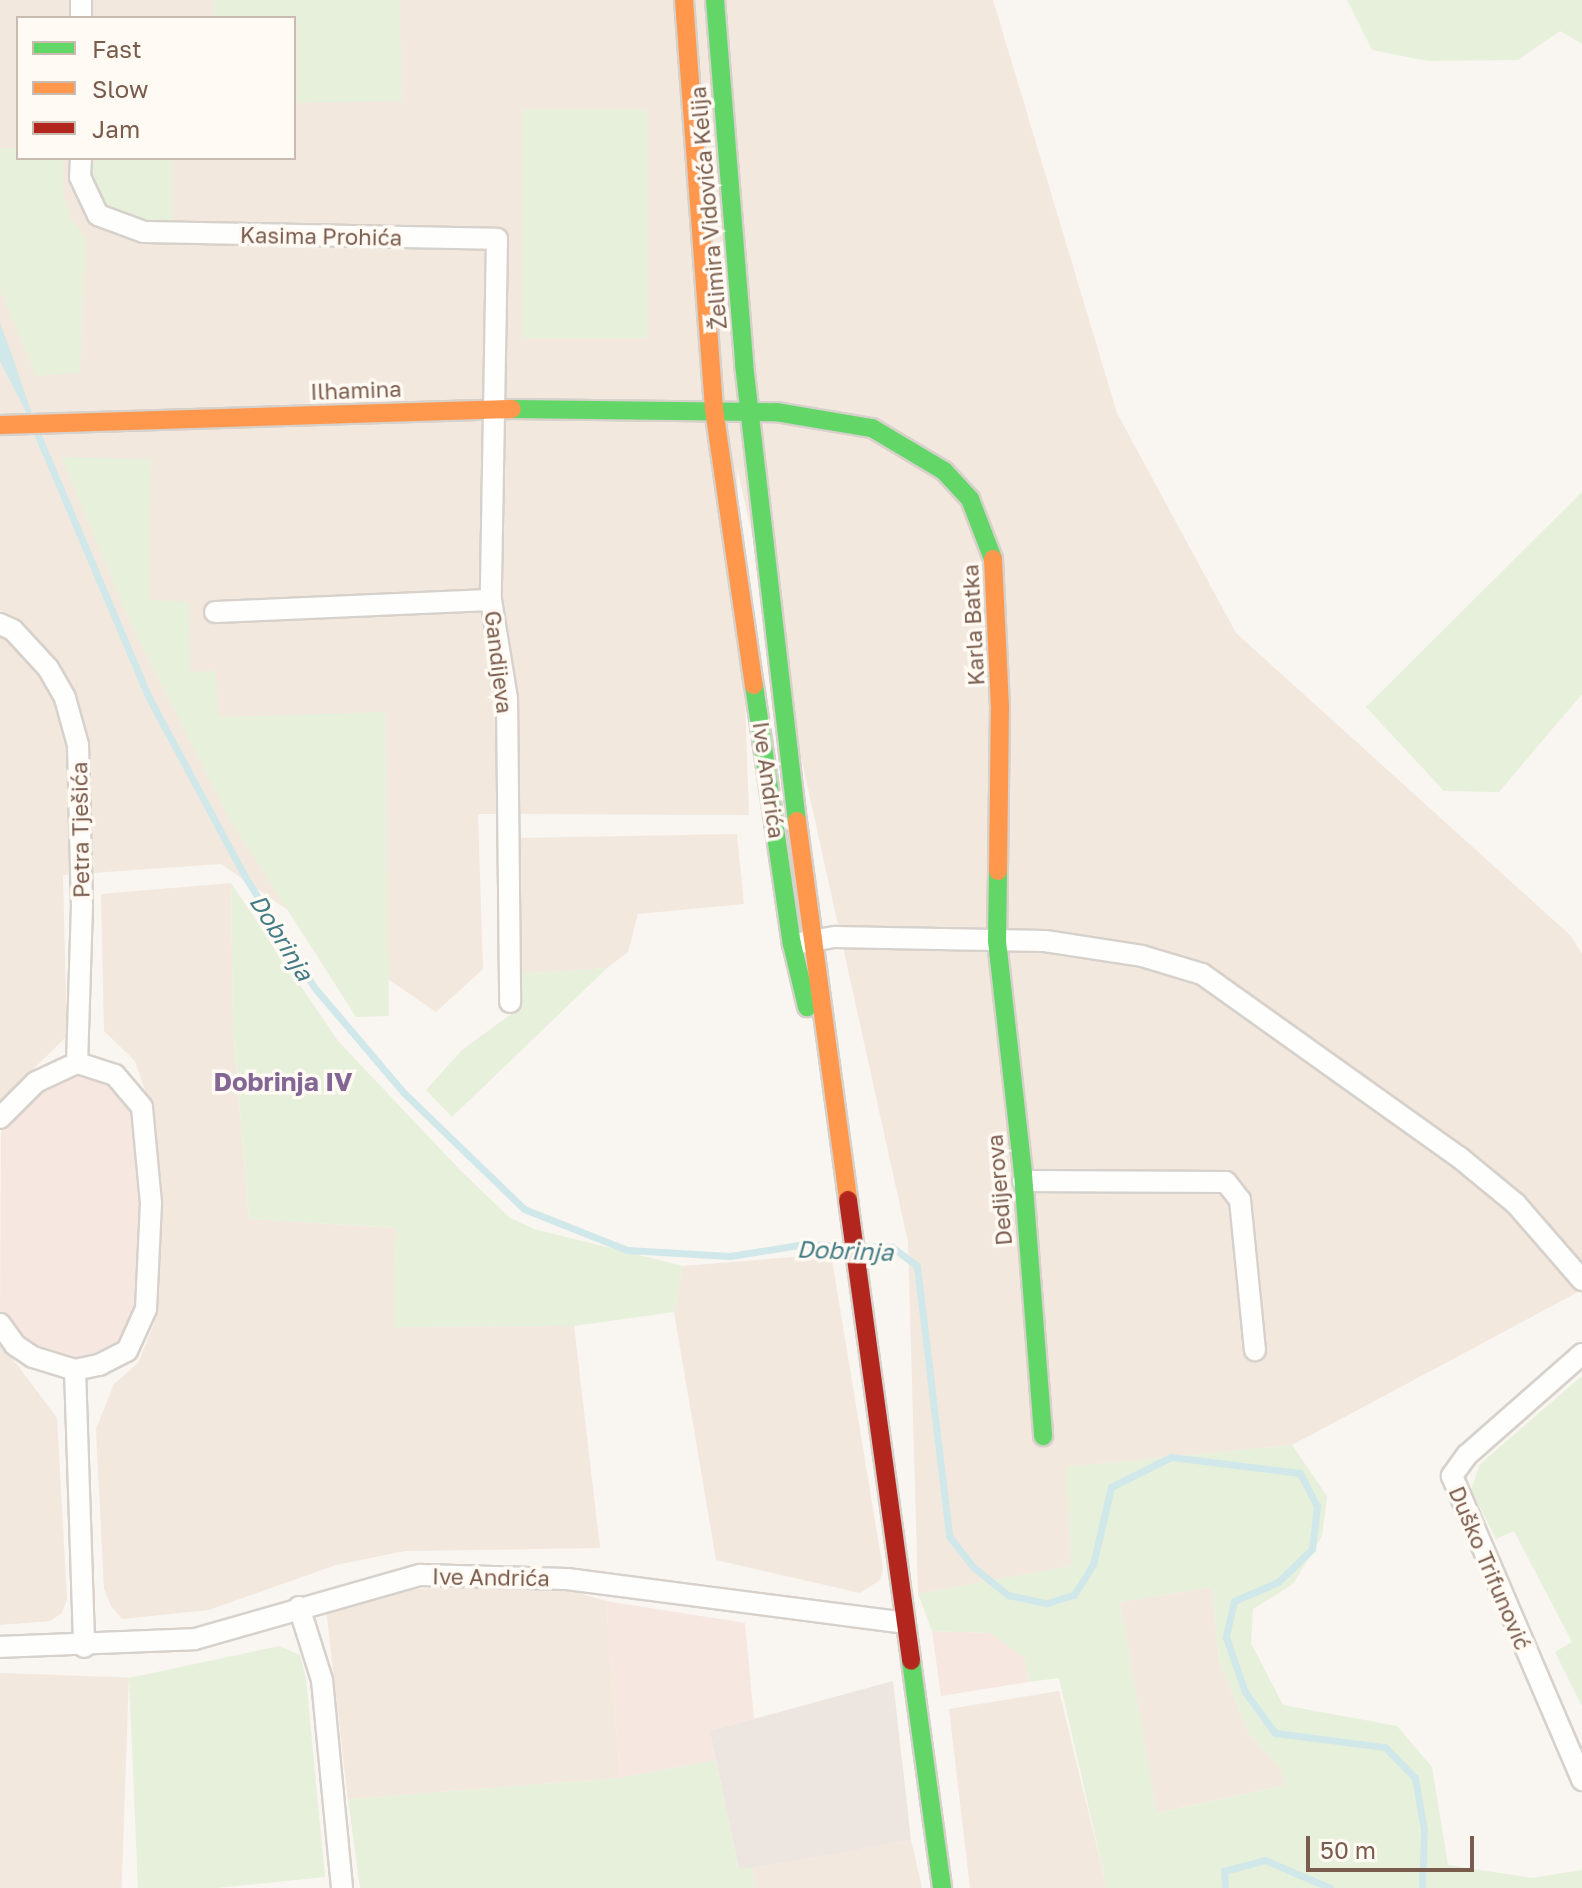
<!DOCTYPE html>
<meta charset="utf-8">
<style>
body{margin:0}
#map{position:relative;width:1582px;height:1888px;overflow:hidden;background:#f9f5f0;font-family:"Golos Text",sans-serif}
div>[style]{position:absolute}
.residential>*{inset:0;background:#f2e8de;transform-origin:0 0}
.commercial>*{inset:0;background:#f6e8e1}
.industrial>*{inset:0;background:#ede5e0}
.green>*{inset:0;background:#e7f0db;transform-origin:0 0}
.water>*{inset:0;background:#d0e8ea}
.stream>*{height:7px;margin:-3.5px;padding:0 3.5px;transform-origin:3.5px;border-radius:3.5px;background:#d0e8ea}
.roads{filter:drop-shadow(2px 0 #d7d1cb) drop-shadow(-2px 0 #d7d1cb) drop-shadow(0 2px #d7d1cb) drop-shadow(0 -2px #d7d1cb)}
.street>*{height:20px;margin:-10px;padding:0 10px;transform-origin:10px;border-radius:10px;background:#fefefd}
.fast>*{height:18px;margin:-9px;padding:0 9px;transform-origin:9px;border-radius:9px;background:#63d668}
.slow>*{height:18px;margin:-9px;padding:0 9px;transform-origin:9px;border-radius:9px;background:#ff974d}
.jam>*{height:18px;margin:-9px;padding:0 9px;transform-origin:9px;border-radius:9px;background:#b3261e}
span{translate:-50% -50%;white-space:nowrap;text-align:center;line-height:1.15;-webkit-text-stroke:7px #fffaf3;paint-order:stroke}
.street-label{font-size:22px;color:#7a5c4d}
.water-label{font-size:24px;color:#437c86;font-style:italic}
.quarter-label{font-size:26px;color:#846695;font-weight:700}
.legend{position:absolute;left:16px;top:16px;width:280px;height:144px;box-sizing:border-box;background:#fffaf3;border:2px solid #cabbb1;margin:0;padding:10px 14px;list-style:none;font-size:24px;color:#7a5c4d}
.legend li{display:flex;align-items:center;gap:16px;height:40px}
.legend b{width:40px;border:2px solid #cabbb1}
.scale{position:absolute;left:1306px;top:1836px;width:168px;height:36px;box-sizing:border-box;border:4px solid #7a5c4d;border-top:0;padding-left:10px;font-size:24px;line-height:28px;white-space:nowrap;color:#7a5c4d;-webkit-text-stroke:6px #fffaf3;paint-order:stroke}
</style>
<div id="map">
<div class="residential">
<div style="clip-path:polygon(evenodd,0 0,993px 0,1117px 413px,1236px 633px,1570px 935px,1582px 954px,1582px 1290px,1292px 1445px,1067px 1467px,1072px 1566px,918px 1594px,908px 1242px,737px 467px,749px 815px,478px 814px,483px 969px,436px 1012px,221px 864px,63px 875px,67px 1036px,0 1102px,0 0,18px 18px,294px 18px,294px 158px,18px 158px,18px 18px)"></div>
<div style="clip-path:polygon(737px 834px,744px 904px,638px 914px,628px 952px,607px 968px,517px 974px,517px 838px)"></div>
<div style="clip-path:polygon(231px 883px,233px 1027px,249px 1219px,396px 1228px,395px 1327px,574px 1326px,600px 1548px,405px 1551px,336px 1565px,209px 1610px,122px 1619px,111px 1606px,104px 1589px,96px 1429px,114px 1384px,138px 1363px,155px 1321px,160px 1260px,156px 1123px,135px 1061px,104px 1031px,101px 894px)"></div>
<div style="clip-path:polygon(831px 1254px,883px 1569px,880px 1580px,860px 1593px,716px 1560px,674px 1312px,683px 1266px)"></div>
<div style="clip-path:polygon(0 1342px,57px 1418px,67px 1599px,62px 1613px,50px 1621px,0 1625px)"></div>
<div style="clip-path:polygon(1212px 1587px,1219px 1660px,1248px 1732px,1281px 1770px,1286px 1785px,1156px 1813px,1120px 1602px)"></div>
<div style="clip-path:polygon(442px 1588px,572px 1591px,606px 1601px,620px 1778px,348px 1799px,326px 1609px,401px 1590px)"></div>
<div style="left:0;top:1673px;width:129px;height:215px;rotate:2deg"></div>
<div style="clip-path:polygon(1059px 1691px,1107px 1888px,970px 1888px,949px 1709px)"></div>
<div style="clip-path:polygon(911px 1840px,922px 1888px,756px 1888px,752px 1867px)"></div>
</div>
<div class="commercial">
<div style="clip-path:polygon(74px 1071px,113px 1082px,139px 1117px,144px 1284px,139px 1316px,123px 1341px,77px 1360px,20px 1341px,0 1312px,1px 1130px,17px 1103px)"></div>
<div style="clip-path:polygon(606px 1601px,745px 1623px,754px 1719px,710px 1731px,716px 1760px,620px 1778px)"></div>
<div style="clip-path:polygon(932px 1631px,990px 1633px,1025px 1658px,1028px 1682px,941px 1696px)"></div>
</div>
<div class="industrial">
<div style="clip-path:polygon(893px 1681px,911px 1840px,739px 1870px,710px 1731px)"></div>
</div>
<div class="green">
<div style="clip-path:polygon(214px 0,400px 0,402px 101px,294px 103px,294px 18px,214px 18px)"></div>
<div style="clip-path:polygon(1347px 0,1582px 0,1582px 44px,1560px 31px,1518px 60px,1428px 61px,1372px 50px)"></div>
<div style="left:523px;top:109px;width:124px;height:229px"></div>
<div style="clip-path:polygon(0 148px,18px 148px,18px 158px,63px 158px,63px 194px,71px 219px,86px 238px,80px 373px,36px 376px,0 289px)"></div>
<div style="clip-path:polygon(100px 158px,172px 158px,172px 224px,142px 224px,106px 210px,90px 185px,91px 166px)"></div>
<div style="clip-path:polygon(61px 457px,151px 459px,149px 600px,189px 602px,190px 672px,216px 671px,218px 717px,386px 712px,389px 1016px,356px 1017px,229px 818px,131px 624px)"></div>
<div style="clip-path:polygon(1582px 492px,1582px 694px,1499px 792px,1444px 791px,1366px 707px)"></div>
<div style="clip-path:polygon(231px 883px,338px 1041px,461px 1171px,510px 1218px,534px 1229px,683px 1266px,674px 1312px,574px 1326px,394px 1327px,396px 1228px,249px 1219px,233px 1027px)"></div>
<div style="clip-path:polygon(607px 968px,452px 1117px,426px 1090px,462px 1050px,518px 1009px,517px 974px)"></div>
<div style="clip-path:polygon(1582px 1376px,1582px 1706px,1555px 1652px,1572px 1642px,1514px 1531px,1496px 1539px,1471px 1490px,1480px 1464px)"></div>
<div style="clip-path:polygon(evenodd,1292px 1445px,1327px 1496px,1322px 1536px,1293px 1584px,1253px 1609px,1251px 1643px,1283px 1705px,1397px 1726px,1432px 1767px,1448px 1865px,1532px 1878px,1582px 1870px,1582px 1888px,1107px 1888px,1059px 1678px,1028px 1682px,1025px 1658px,990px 1633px,932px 1631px,918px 1594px,1071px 1566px,1066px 1467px,1292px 1445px,1212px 1587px,1219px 1660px,1248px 1732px,1281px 1770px,1286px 1785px,1157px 1813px,1120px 1602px,1212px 1587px)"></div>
<div style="clip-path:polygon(279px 1646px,300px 1655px,306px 1679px,325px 1877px,217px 1888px,138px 1888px,129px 1678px)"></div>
<div style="clip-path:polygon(716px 1760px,739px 1869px,752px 1867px,756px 1888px,360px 1888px,348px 1799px,620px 1778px)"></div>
</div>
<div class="water">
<div style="clip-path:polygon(0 323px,12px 355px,41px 441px,0 361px)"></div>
</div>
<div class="stream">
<div style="left:37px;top:433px;width:283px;rotate:67.1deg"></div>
<div style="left:147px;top:694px;width:205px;rotate:61.8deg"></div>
<div style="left:244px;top:875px;width:132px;rotate:58deg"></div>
<div style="left:314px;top:987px;width:139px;rotate:49.7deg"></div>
<div style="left:404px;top:1093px;width:167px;rotate:44deg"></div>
<div style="left:524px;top:1209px;width:111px;rotate:21.7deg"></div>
<div style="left:627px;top:1250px;width:103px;rotate:3.3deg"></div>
<div style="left:730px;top:1256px;width:76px;rotate:-9.1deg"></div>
<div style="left:805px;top:1244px;width:43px;rotate:2.7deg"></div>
<div style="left:861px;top:1246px;width:31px;rotate:2deg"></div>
<div style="left:892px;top:1247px;width:31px;rotate:37deg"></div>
<div style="left:917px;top:1266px;width:272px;rotate:83.2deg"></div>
<div style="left:949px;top:1536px;width:39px;rotate:52deg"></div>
<div style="left:973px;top:1567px;width:45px;rotate:38.7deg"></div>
<div style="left:1008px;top:1595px;width:40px;rotate:12deg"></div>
<div style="left:1047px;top:1603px;width:28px;rotate:-17deg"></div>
<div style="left:1074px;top:1595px;width:36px;rotate:-58deg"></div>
<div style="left:1093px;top:1565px;width:80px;rotate:-77deg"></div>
<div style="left:1111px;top:1487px;width:67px;rotate:-26.6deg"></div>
<div style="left:1171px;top:1457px;width:130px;rotate:7.1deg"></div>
<div style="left:1300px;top:1473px;width:37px;rotate:63deg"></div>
<div style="left:1317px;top:1506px;width:43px;rotate:96.6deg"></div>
<div style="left:1312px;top:1549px;width:47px;rotate:135.9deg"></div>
<div style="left:1278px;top:1582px;width:48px;rotate:156.6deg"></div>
<div style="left:1234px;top:1601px;width:37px;rotate:103deg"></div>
<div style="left:1226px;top:1637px;width:58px;rotate:70.9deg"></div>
<div style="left:1245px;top:1692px;width:51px;rotate:53.8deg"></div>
<div style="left:1275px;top:1733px;width:111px;rotate:7.3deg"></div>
<div style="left:1385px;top:1747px;width:43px;rotate:45.9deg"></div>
<div style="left:1415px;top:1778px;width:53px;rotate:80.2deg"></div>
<div style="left:1424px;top:1830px;width:58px;rotate:92deg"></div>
<div style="left:1225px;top:1888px;width:17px;rotate:-93deg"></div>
<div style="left:1224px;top:1871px;width:42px;rotate:-15deg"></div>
<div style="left:1265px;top:1860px;width:71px;rotate:23.3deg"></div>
</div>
<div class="roads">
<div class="street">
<div style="left:81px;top:18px;width:18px;rotate:-90deg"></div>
<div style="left:81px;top:158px;width:19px;rotate:93deg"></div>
<div style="left:80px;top:177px;width:42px;rotate:64.7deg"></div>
<div style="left:98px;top:215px;width:49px;rotate:20.3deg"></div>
<div style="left:144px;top:232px;width:353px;rotate:1.1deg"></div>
<div style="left:497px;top:239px;width:361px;rotate:91deg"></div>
<div style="left:215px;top:612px;width:276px;rotate:-2.5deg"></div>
<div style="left:491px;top:600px;width:100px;rotate:80.8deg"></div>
<div style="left:507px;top:699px;width:303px;rotate:89.4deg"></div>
<div style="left:0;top:624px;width:14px;rotate:25deg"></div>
<div style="left:13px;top:630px;width:52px;rotate:47.4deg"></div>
<div style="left:48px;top:668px;width:34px;rotate:60deg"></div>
<div style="left:65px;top:698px;width:49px;rotate:74.5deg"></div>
<div style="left:78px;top:745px;width:160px;rotate:88.6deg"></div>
<div style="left:82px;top:905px;width:158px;rotate:91.8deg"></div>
<div style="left:800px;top:943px;width:36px;rotate:-10deg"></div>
<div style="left:835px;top:937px;width:210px;rotate:1.1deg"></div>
<div style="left:1045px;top:941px;width:98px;rotate:8.8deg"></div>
<div style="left:1142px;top:956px;width:63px;rotate:16.7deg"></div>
<div style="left:1202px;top:974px;width:315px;rotate:35.5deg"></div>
<div style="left:1459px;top:1157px;width:74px;rotate:39.5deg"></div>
<div style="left:1516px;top:1204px;width:101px;rotate:49deg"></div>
<div style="left:0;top:1118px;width:51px;rotate:-45deg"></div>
<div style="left:36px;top:1082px;width:45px;rotate:-24.9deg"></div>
<div style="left:1023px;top:1181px;width:203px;rotate:0.3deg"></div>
<div style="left:1226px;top:1182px;width:23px;rotate:52deg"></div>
<div style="left:1240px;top:1200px;width:151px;rotate:84.3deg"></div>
<div style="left:0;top:1324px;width:26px;rotate:54deg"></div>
<div style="left:15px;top:1345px;width:22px;rotate:34deg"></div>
<div style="left:33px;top:1357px;width:44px;rotate:17.2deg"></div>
<div style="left:75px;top:1370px;width:25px;rotate:-12deg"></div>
<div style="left:99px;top:1365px;width:31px;rotate:-27deg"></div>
<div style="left:127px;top:1351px;width:46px;rotate:-65.7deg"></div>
<div style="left:146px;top:1309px;width:106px;rotate:-87.3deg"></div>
<div style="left:151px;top:1203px;width:96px;rotate:-95.4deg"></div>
<div style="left:142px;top:1107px;width:42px;rotate:-130.2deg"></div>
<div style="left:115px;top:1075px;width:40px;rotate:-162deg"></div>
<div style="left:1582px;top:1354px;width:153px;rotate:138.7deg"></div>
<div style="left:1467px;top:1455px;width:26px;rotate:126deg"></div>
<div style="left:1452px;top:1476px;width:331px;rotate:66.8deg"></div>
<div style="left:75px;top:1370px;width:277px;rotate:88.1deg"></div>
<div style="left:299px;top:1607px;width:77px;rotate:72.5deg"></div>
<div style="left:322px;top:1680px;width:209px;rotate:84.5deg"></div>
<div style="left:0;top:1647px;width:195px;rotate:-2.3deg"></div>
<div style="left:195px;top:1639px;width:234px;rotate:-15.9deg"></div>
<div style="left:420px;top:1575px;width:147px;rotate:1.6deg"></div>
<div style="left:567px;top:1579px;width:340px;rotate:7.4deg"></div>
</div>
<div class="fast">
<div style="left:715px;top:0;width:365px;rotate:85.4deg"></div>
<div style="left:744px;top:364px;width:460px;rotate:83.4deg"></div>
<div style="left:512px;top:409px;width:264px;rotate:0.7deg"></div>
<div style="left:776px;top:412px;width:97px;rotate:9.5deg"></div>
<div style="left:872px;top:428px;width:84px;rotate:30.8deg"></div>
<div style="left:944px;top:471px;width:38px;rotate:47deg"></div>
<div style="left:970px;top:499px;width:64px;rotate:69deg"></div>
<div style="left:754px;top:685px;width:262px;rotate:81.7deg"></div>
<div style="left:792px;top:944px;width:65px;rotate:76.6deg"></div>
<div style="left:998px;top:871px;width:70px;rotate:90.8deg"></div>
<div style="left:997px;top:941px;width:234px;rotate:83.6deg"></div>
<div style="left:1023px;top:1174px;width:263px;rotate:85.6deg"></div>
<div style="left:911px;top:1661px;width:229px;rotate:82.2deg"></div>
</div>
<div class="slow">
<div style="left:684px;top:0;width:410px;rotate:85.8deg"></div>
<div style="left:714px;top:409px;width:279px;rotate:81.8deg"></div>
<div style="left:0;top:425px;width:512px;rotate:-1.79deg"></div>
<div style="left:993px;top:559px;width:147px;rotate:87.3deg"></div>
<div style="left:1000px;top:706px;width:165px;rotate:90.7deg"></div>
<div style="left:797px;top:821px;width:382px;rotate:82.3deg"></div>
</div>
<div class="jam">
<div style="left:848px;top:1200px;width:465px;rotate:82.2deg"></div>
</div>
</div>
<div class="street-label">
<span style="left:708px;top:208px;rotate:-95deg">Želimira Vidovića Kelija</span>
<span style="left:321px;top:236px;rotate:1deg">Kasima Prohića</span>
<span style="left:356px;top:390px;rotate:-2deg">Ilhamina</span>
<span style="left:973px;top:625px;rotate:-93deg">Karla Batka</span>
<span style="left:499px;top:662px;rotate:83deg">Gandijeva</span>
<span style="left:769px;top:780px;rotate:82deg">Ive Andrića</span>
<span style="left:80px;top:830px;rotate:-91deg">Petra Tješića</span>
<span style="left:999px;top:1190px;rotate:-95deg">Dedijerova</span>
<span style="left:1490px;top:1568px;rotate:67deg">Duško Trifunović</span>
<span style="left:491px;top:1577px;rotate:1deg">Ive Andrića</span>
</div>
<div class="water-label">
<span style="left:282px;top:937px;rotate:58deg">Dobrinja</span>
<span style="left:845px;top:1250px;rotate:2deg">Dobrinja</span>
</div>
<div class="quarter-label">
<span style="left:283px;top:1082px">Dobrinja IV</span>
</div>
<ul class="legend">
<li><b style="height:10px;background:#63d668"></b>Fast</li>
<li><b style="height:10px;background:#ff974d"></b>Slow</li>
<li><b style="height:10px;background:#b3261e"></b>Jam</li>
</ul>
<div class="scale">50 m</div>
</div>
